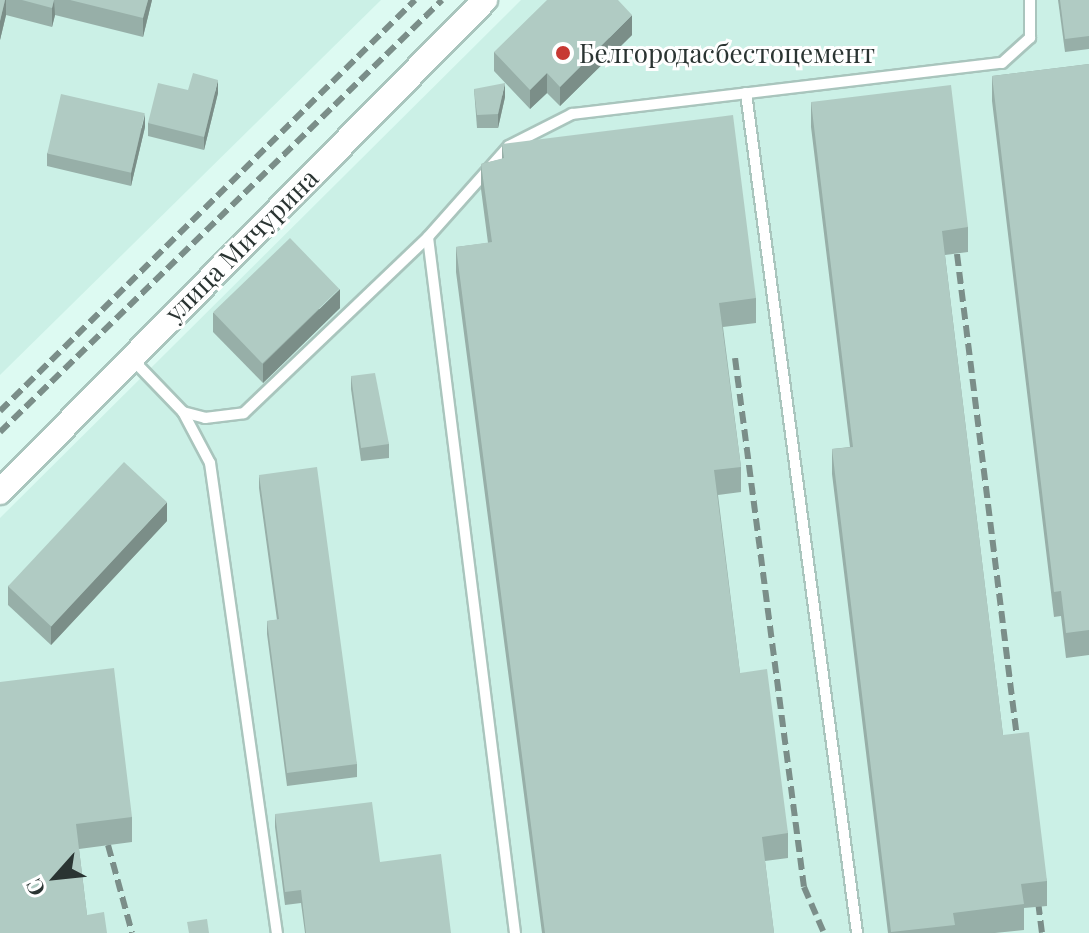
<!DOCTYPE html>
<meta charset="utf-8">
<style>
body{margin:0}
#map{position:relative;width:1089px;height:933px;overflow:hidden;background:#ddfaf2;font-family:"Playfair Display",serif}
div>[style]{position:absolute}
.built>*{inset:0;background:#cbf0e6}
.roads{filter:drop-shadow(2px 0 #a9c5bd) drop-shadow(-2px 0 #a9c5bd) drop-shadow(0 2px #a9c5bd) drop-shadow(0 -2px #a9c5bd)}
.service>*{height:10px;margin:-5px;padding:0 5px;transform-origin:5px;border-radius:5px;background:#fff}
.tertiary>*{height:24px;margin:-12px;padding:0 12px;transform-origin:12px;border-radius:12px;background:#fff}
.rail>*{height:6px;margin-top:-3px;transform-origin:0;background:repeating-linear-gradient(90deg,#7b8e89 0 12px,transparent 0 18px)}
.wall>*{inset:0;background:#97afa8}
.shaded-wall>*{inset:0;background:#7b8e88}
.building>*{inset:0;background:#b0cbc3;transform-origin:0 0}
.dots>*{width:22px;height:22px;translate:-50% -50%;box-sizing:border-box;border:4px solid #fff;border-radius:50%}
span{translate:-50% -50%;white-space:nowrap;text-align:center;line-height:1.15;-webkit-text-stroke:6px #fff;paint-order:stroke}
.poi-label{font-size:26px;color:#2a3432}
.left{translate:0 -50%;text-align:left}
.street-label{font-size:26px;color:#2a3432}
.north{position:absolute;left:16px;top:837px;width:80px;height:80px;-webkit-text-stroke:6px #fff;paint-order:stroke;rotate:243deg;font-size:22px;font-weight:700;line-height:32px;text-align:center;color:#2a3432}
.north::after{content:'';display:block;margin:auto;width:28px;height:36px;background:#2a3432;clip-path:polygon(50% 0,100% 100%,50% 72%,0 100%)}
</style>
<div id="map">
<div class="built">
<div style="clip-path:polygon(0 0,381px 0,0 375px)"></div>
<div style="clip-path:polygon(521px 0,1089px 0,1089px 933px,0 933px,0 518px)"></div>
</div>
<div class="roads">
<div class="service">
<div style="left:746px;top:93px;width:847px;rotate:82.47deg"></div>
<div style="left:132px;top:359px;width:74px;rotate:46.1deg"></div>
<div style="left:183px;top:412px;width:58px;rotate:62.1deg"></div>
<div style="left:210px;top:463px;width:475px;rotate:81.9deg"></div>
<div style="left:183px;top:412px;width:23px;rotate:15deg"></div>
<div style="left:205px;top:418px;width:39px;rotate:-7deg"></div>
<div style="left:244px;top:413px;width:255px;rotate:-43.7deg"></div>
<div style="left:515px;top:933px;width:701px;rotate:-97.13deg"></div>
<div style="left:428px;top:237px;width:122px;rotate:-48.3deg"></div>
<div style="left:509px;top:146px;width:71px;rotate:-26.9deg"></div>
<div style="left:572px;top:114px;width:433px;rotate:-6.8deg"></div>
<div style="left:1002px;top:63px;width:38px;rotate:-42deg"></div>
<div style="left:1030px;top:38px;width:38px;rotate:-90deg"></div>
</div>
<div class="tertiary">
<div style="left:0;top:492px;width:691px;rotate:-45.41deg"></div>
</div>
</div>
<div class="rail">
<div style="left:957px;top:254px;width:504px;rotate:82.93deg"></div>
<div style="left:735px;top:358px;width:533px;rotate:82.57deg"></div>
<div style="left:804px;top:887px;width:50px;rotate:66.5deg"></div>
<div style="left:0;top:411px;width:584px;rotate:-44.72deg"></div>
<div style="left:0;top:432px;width:618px;rotate:-44.34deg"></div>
<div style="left:108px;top:845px;width:91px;rotate:74.7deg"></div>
<div style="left:1036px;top:885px;width:48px;rotate:82.9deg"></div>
</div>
<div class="wall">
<div style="clip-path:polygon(0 0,152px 0,143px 37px,55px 15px,52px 27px,6px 15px,0 40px)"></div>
<div style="clip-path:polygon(1058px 0,1089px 0,1089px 49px,1065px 52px)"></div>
<div style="clip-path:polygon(632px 35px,560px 106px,547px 93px,530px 109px,494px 71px,494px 52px)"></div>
<div style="clip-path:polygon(1089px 64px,1089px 655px,1066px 658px,1061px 616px,1054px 617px,992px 101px,992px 76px)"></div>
<div style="clip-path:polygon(474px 89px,505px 97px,498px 128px,477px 128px)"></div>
<div style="clip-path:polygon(188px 90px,218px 93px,204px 150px,148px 136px,148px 123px)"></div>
<div style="clip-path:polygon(811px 102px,968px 227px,968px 252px,945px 255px,1003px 735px,1047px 881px,1047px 906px,1024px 908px,1024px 930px,995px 933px,888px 933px,832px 474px,832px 449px,850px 447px,811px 127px)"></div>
<div style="clip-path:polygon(145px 127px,131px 186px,47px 166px,47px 153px)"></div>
<div style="clip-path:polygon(502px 144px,756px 298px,756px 323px,723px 327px,741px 467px,741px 492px,718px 495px,740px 673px,788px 833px,788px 858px,765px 861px,774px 933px,542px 933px,456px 272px,456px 247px,488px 243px,481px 189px,481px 164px,502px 159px)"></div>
<div style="clip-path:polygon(340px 308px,263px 383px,213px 332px,213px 313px)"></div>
<div style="clip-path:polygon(351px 376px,389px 444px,389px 458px,361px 461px,351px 389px)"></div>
<div style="clip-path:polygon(259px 475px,357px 764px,357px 777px,287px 786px,267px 634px,267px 621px,277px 620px,259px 488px)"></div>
<div style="clip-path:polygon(167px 521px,51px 645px,8px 605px,8px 586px)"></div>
<div style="clip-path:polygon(0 682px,132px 817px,132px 842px,79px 849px,87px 915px,0 933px)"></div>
<div style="clip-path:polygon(275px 814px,380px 862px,451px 933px,305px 933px,301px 903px,285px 905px,275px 827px)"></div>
</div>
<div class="shaded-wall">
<div style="clip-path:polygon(5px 0,6px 0,6px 15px,0 40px,0 21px)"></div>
<div style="clip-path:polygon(54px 0,55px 15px,52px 27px,52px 8px)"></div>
<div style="clip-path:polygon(148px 0,152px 0,143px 37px,143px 18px)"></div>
<div style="clip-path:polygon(632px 15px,632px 35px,560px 106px,560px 87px)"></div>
<div style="clip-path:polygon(547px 73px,547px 93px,530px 109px,530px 90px)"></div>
<div style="clip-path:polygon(218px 80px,218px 93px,204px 150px,204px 137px)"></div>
<div style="clip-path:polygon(505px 83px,505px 97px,498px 128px,498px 114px)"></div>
<div style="clip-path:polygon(145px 114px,145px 127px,131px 186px,131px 173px)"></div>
<div style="clip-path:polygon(340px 289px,340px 308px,263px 383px,263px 364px)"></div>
<div style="clip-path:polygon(167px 502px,167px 521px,51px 645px,51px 626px)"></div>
</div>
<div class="building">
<div style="clip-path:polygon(0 0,5px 0,0 21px)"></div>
<div style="clip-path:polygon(22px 0,54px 0,52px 8px)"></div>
<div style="clip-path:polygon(70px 0,148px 0,143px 18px)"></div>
<div style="clip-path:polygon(547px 0,618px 0,632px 15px,560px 87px,547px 73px,530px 90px,494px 52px)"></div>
<div style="clip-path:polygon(1060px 0,1089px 0,1089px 36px,1065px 39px)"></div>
<div style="clip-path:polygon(1089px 64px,1089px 630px,1066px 633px,1061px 591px,1054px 592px,992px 76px)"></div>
<div style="clip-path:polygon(193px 73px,218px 80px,204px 137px,148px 123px,158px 83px,188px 90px)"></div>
<div style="clip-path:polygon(505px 83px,498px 114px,477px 115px,474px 89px)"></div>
<div style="clip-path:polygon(951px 85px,968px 227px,942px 231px,1003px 735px,1029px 732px,1047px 881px,1021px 884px,1024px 904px,953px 913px,955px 925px,891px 932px,832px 449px,853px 447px,811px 102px)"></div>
<div style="left:61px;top:94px;width:86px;height:61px;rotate:13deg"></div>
<div style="clip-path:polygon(733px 115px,756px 298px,719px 303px,741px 467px,714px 470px,740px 673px,767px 669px,788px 833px,762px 837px,774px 933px,545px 933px,456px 247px,492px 242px,481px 164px,504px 158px,502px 144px)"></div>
<div style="left:290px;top:238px;width:71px;height:107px;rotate:46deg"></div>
<div style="clip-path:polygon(375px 373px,389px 444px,361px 448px,351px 376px)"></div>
<div style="left:124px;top:462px;width:59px;height:170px;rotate:43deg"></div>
<div style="clip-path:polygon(317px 467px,357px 764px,287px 773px,267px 621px,279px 619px,259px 475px)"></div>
<div style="clip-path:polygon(114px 668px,132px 817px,76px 824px,87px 915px,104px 912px,107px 933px,0 933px,0 682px)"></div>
<div style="clip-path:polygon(372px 802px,380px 862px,441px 854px,451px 933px,306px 933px,301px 890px,285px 892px,275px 814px)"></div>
<div style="clip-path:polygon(207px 919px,209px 933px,189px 933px,187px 922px)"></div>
</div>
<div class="dots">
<div style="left:563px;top:53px;background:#c73933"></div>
</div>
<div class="poi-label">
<span class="left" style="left:579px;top:53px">Белгородасбестоцемент</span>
</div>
<div class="street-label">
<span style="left:241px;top:245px;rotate:-45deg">улица Мичурина</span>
</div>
<div class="north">С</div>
</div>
